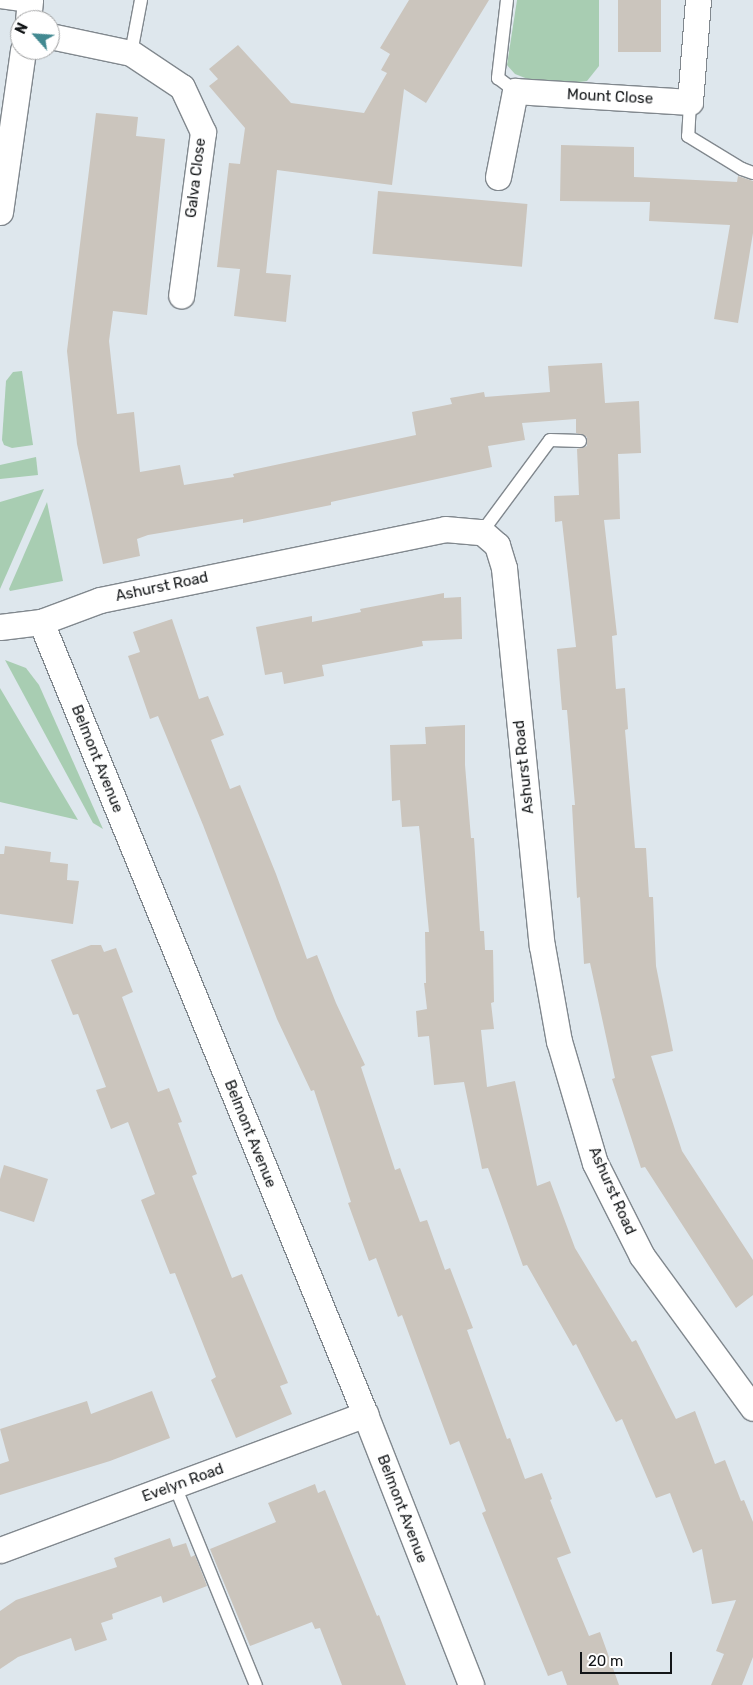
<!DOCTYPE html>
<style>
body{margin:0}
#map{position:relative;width:753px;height:1685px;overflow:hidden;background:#dee7ed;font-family:Rubik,sans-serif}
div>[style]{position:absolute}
.green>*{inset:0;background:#a8cdb2}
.building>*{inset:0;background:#cbc5bd;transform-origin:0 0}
.roads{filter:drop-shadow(1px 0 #81888e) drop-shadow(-1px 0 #81888e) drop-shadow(0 1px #81888e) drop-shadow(0 -1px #81888e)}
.lane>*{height:12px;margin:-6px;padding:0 6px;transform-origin:6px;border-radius:6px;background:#fff}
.street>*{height:25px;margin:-12.5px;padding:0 12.5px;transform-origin:12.5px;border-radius:12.5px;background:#fff}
span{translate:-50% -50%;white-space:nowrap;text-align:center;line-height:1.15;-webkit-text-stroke:5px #fff;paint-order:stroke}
.street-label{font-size:15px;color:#131618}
.north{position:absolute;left:10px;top:10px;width:50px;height:50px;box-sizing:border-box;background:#fff;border:1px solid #a1a2a3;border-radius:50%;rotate:296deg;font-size:14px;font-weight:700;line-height:20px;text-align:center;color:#131618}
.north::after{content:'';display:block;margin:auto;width:18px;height:22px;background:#428991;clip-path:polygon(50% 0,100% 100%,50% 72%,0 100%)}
.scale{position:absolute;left:580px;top:1652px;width:92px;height:22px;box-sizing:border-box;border:2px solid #131618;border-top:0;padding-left:6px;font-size:15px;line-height:18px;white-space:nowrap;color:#131618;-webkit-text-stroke:4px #fff;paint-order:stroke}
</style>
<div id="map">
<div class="green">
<div style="clip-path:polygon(517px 0,599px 0,599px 66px,587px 81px,566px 84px,533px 81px,515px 74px,507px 65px)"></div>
<div style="clip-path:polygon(22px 371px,33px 445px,12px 448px,4px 445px,2px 440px,6px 381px,13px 372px)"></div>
<div style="clip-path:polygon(36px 457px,38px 475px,0 479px,0 465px)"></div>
<div style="clip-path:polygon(44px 489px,0 589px,0 502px)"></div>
<div style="clip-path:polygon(47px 502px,63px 581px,10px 591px,9px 589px)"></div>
<div style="clip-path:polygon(5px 660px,26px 668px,39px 685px,103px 829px,93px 823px)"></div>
<div style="clip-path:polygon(0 688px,78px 820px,0 802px)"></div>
</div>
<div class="building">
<div style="clip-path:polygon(409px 0,489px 0,426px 103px,404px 89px,392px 185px,277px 170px,266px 273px,291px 275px,286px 322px,234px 316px,240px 269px,217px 267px,229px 163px,240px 164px,245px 128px,209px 86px,218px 79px,209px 69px,238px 45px,291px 103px,364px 113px,387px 73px,381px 70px,390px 54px,380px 48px)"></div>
<div style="left:618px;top:0;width:43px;height:52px"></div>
<div style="clip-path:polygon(96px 113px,138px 117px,136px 136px,165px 139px,147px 315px,113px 311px,109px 341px,117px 414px,134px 412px,140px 472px,180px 465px,184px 485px,234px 477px,233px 474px,416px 435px,412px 412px,452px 404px,450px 398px,484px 392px,485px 397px,550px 392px,548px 366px,602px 363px,605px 403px,639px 401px,641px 453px,618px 454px,620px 519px,604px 520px,617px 635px,612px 636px,616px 689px,625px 688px,628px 729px,625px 730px,635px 848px,646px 848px,649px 897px,653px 897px,656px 966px,673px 1051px,651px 1056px,682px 1151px,753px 1260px,753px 1295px,736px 1308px,645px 1167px,641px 1168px,612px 1079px,615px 1078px,590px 963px,584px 964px,580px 897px,577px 898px,572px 805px,575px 805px,567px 710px,562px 710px,557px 649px,576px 647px,562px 521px,555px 522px,554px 496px,579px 495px,577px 449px,587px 446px,587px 437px,576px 433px,576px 419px,522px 423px,525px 440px,488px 446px,492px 467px,331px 502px,331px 505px,243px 523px,243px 519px,148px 535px,137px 539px,140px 556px,103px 564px,77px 444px,67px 351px)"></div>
<div style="clip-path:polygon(561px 145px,634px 147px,634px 177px,737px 182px,738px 176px,753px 181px,753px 233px,738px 323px,714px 319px,730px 225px,649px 221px,650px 202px,560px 201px)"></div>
<div style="left:378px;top:191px;width:150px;height:63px;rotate:5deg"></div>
<div style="clip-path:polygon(444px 593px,444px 598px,461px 597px,462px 639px,422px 641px,423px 646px,322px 665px,324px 676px,284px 684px,282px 672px,265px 675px,256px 627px,312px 616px,312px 622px,361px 612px,360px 609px)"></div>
<div style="clip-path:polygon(172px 619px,199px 699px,208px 696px,224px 735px,211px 740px,230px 789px,240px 785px,276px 874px,307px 959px,317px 955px,336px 1003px,365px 1065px,361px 1067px,395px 1170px,400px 1168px,420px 1222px,427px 1220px,445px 1270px,450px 1268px,473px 1328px,467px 1330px,507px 1439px,510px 1438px,525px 1479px,542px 1473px,552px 1499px,550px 1500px,571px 1553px,557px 1558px,589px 1636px,600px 1632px,619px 1685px,567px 1685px,562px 1671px,548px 1676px,482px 1513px,486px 1511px,459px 1441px,450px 1445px,402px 1315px,398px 1317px,376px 1258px,369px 1261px,348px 1203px,351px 1202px,314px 1090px,311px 1091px,277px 1019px,203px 825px,158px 716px,150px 719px,128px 656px,140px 652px,133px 632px)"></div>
<div style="clip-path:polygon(465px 725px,465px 765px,471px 838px,474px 838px,480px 931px,484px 931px,485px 950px,493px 950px,494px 1002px,491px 1003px,494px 1029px,481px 1030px,487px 1087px,515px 1081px,537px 1186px,550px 1181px,575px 1248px,632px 1342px,636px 1340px,676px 1419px,695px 1411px,715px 1464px,725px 1460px,741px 1501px,744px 1500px,753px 1522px,753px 1657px,742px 1685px,711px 1685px,724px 1654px,716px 1651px,736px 1600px,712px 1604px,702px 1549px,693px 1553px,670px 1493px,656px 1498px,622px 1419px,616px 1422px,576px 1344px,573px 1346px,527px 1265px,523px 1266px,488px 1168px,482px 1169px,464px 1082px,434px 1085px,429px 1036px,418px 1037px,416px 1011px,427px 1009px,424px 983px,426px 983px,425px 932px,429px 932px,420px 835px,419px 826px,402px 827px,400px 800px,392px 801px,390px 745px,426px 744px,425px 727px)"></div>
<div style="clip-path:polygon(5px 846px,51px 852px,50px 862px,68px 864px,67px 880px,79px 881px,73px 924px,0 914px,0 854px,4px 854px)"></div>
<div style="clip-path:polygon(91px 945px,101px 945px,104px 952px,116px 948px,133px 992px,122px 997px,158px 1092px,169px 1088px,182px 1122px,178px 1123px,197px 1174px,192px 1176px,232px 1278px,242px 1274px,288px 1383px,280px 1386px,292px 1414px,236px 1438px,211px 1380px,216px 1377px,175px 1273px,170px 1274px,141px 1200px,155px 1194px,128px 1122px,111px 1129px,96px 1090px,106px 1087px,78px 1014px,73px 1015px,51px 960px)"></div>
<div style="clip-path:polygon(4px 1165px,48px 1179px,34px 1222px,0 1211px,0 1179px)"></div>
<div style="clip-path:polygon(152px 1391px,170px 1438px,110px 1461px,0 1495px,0 1464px,9px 1461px,0 1429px,87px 1401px,91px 1414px)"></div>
<div style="clip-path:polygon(315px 1484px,318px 1493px,325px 1490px,377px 1616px,379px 1615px,406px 1685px,342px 1685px,320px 1628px,315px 1629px,312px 1622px,250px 1646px,210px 1549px,276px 1522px,268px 1503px)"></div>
<div style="clip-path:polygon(170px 1538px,173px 1547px,186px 1543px,191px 1557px,195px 1555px,207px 1586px,163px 1603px,161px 1596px,112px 1614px,113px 1619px,101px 1623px,107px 1640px,75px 1651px,71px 1638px,18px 1657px,0 1669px,0 1611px,16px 1600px,117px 1567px,114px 1558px)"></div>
</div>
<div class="roads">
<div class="lane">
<div style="left:507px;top:0;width:79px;rotate:96.6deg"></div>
<div style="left:498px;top:78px;width:21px;rotate:37deg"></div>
<div style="left:0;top:2px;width:29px;rotate:8deg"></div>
<div style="left:131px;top:53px;width:54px;rotate:-79.3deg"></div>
<div style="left:690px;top:102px;width:34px;rotate:93deg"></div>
<div style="left:688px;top:136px;width:63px;rotate:31.4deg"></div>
<div style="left:742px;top:169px;width:12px;rotate:20deg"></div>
<div style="left:482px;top:532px;width:114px;rotate:-53.5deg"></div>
<div style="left:550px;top:440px;width:30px;rotate:2deg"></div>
<div style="left:175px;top:1486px;width:215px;rotate:67.9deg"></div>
</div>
<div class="street">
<div style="left:28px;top:20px;width:20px;rotate:-84deg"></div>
<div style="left:50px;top:36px;width:83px;rotate:11.9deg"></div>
<div style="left:131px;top:53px;width:61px;rotate:33.7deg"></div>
<div style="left:182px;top:87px;width:50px;rotate:65deg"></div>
<div style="left:203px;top:132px;width:165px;rotate:97.6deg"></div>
<div style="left:498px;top:177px;width:88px;rotate:-78.8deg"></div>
<div style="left:515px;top:91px;width:175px;rotate:3.6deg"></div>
<div style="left:690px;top:102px;width:102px;rotate:-85.5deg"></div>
<div style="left:0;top:212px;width:164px;rotate:-81.9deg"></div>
<div style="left:41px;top:622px;width:63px;rotate:-20.4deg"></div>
<div style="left:100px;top:600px;width:352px;rotate:-11.6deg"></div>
<div style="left:445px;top:529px;width:37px;rotate:5deg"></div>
<div style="left:482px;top:532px;width:20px;rotate:41deg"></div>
<div style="left:497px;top:545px;width:24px;rotate:73deg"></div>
<div style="left:504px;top:568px;width:380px;rotate:84.3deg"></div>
<div style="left:542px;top:946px;width:97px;rotate:79.9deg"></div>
<div style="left:559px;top:1041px;width:127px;rotate:73.6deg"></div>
<div style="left:595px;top:1163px;width:104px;rotate:63.2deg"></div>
<div style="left:642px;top:1256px;width:188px;rotate:53.9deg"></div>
<div style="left:0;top:627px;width:41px;rotate:-7deg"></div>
<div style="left:41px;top:622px;width:856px;rotate:67.75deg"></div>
<div style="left:365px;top:1414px;width:291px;rotate:68.6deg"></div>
<div style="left:0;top:1550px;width:390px;rotate:-20.4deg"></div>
</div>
</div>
<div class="street-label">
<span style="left:610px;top:97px;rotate:3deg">Mount Close</span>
<span style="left:196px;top:178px;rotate:-83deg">Galva Close</span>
<span style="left:162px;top:587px;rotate:-12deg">Ashurst Road</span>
<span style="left:97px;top:759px;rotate:68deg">Belmont Avenue</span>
<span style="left:524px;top:767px;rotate:-96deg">Ashurst Road</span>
<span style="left:250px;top:1134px;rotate:68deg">Belmont Avenue</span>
<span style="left:612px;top:1191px;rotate:66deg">Ashurst Road</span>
<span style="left:183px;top:1483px;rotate:-20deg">Evelyn Road</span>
<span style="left:402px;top:1509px;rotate:69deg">Belmont Avenue</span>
</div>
<div class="north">N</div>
<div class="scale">20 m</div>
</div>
